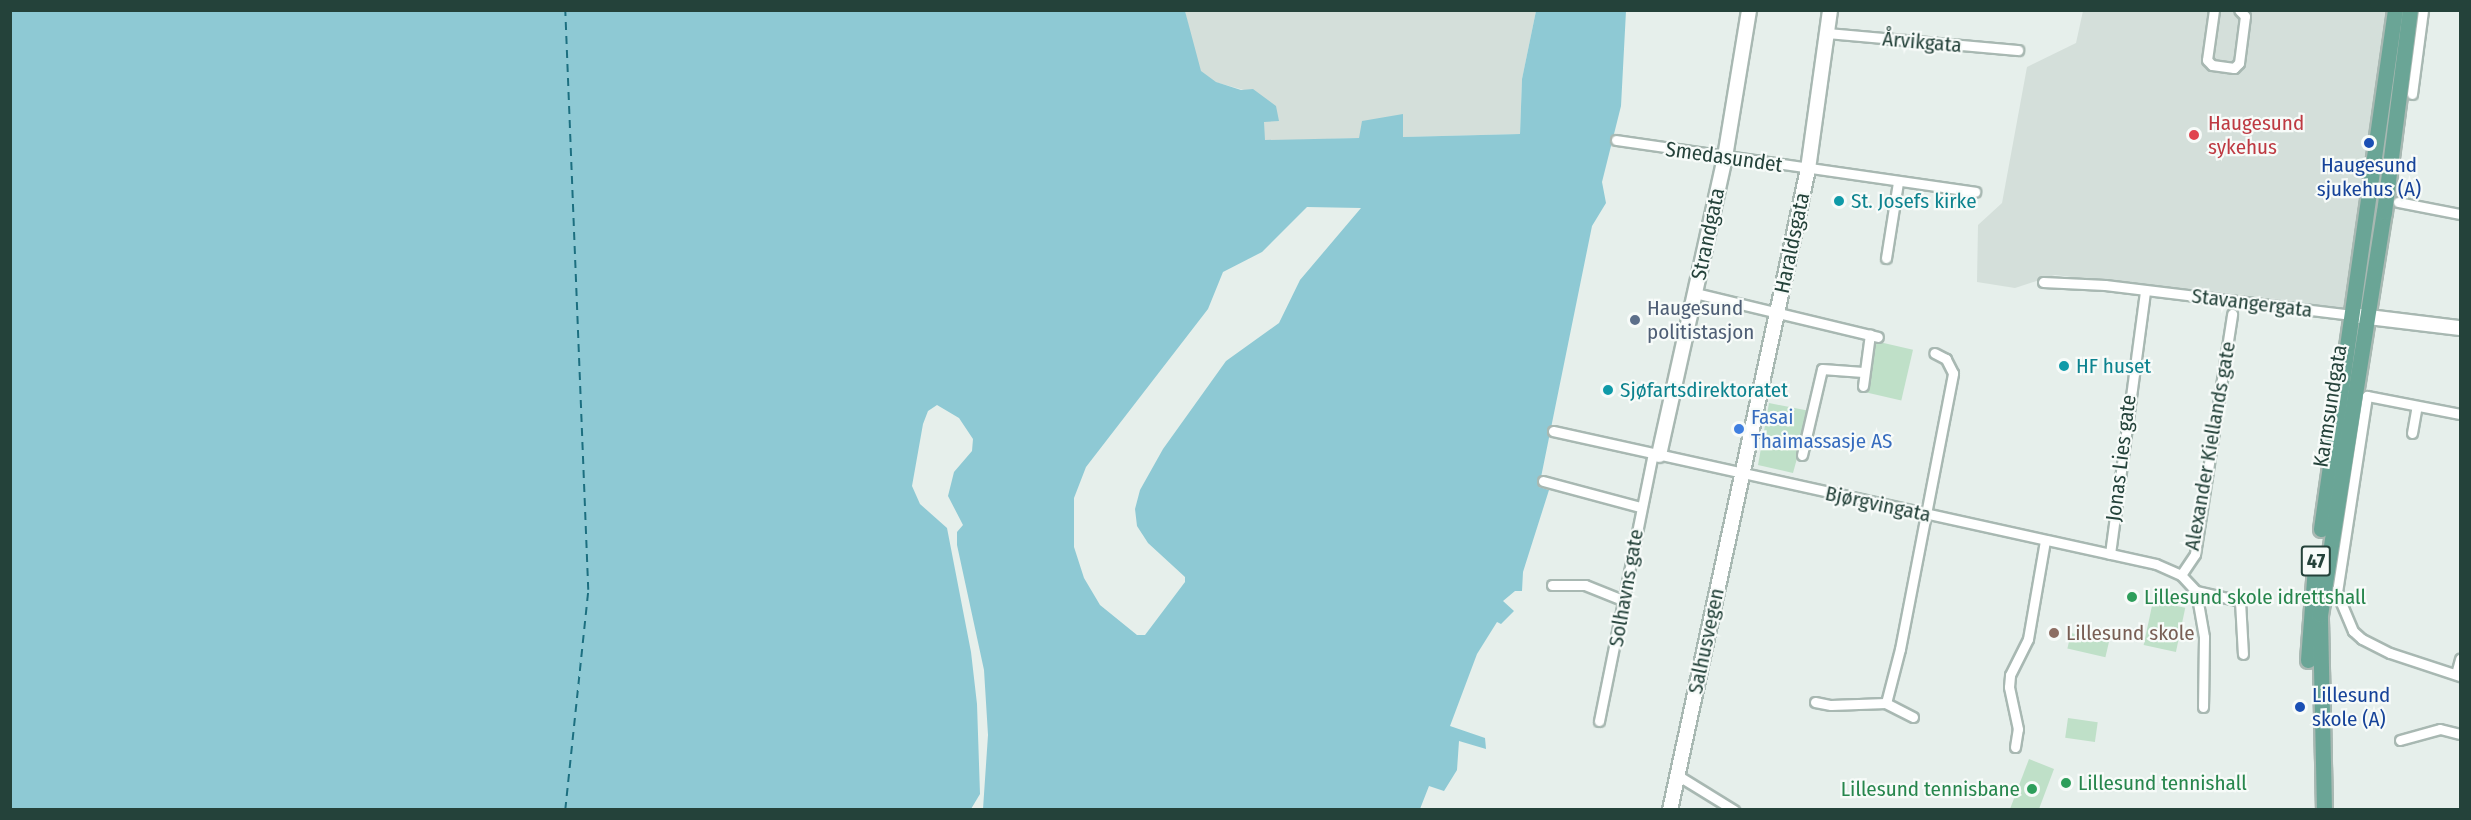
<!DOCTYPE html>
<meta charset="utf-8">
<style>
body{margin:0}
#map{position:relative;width:2471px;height:820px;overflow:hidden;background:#e6efeb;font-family:"Fira Sans Condensed",sans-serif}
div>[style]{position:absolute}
.built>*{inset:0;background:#d4dfda}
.green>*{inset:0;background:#bfe0c8;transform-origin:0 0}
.water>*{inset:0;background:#8ec9d4}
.ferry>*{height:1.5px;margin-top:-0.75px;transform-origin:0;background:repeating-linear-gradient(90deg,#1c6f80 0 8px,transparent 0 14px)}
.roads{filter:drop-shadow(2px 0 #a8b8b2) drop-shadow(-2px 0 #a8b8b2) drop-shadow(0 2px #a8b8b2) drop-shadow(0 -2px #a8b8b2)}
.street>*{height:9px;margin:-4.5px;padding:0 4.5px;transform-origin:4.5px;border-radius:4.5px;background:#fff}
.secondary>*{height:14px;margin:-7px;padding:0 7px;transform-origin:7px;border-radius:7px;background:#fff}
.primary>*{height:15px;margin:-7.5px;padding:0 7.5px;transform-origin:7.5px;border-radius:7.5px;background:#6aa596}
.dots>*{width:16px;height:16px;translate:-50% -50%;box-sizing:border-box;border:3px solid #f7fbf9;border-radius:50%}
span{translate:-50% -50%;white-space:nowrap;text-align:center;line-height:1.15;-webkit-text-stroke:4.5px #f7fbf9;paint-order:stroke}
.shield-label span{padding:2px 4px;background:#f7fbf9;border:2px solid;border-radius:4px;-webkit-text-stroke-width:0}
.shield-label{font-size:20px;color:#24423a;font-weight:700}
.street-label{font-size:21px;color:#24423a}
.health-label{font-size:21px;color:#be3a42}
.left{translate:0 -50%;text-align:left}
.transit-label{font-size:21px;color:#164399}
.culture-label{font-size:21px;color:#0d838f}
.service-label{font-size:21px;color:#4e5e75}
.shop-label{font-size:21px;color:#366cbe}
.leisure-label{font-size:21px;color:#27864d}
.right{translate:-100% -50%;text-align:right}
.education-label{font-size:21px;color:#785e54}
.frame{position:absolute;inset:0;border:12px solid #24423a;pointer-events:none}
</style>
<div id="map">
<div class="built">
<div style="clip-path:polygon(1185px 11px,1536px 11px,1522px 79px,1520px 134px,1402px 137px,1403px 118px,1360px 138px,1265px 141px,1244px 90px,1200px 78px)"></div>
<div style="clip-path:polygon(2083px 11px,2391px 11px,2348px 311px,2055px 275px,2015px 288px,1977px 282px,1978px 225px,2002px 203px,2027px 67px,2076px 43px)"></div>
</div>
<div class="green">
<div style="left:1875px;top:341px;width:39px;height:52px;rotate:13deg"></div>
<div style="clip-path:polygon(1769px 403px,1810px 411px,1793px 473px,1758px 465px)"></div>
<div style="left:2153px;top:601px;width:33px;height:45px;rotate:12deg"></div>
<div style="left:2071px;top:633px;width:39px;height:16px;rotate:13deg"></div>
<div style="left:2068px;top:718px;width:30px;height:20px;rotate:8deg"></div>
<div style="clip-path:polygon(2029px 759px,2054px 769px,2039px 809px,2010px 809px)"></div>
</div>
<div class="water">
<div style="clip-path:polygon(evenodd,10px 11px,1185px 11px,1201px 71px,1216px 82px,1241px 90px,1253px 89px,1276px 106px,1279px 121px,1264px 122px,1265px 140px,1359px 138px,1362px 121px,1403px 114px,1403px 137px,1520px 134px,1522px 79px,1536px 11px,1626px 11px,1621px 106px,1602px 182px,1606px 203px,1592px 226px,1539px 487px,1549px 490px,1523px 572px,1522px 591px,1515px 591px,1503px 601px,1514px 611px,1501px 624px,1497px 622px,1477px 654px,1450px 726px,1485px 738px,1486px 749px,1459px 741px,1457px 770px,1444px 791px,1429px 786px,1420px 809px,983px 809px,988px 735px,984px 670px,957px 545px,957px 532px,963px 525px,948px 496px,954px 472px,972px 451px,973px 439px,959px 418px,937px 405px,928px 411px,923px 424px,912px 486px,920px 504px,947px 528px,971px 652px,977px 704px,980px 794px,971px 809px,11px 809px,10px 11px,1307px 207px,1361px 208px,1300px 280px,1279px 323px,1226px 361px,1163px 449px,1140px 490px,1135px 509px,1137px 526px,1148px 543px,1185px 577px,1185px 582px,1145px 635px,1137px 635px,1100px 605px,1084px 578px,1074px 547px,1074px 498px,1086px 467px,1208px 309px,1223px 272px,1262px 252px,1307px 207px)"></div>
</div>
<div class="ferry">
<div style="left:565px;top:810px;width:221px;rotate:-84deg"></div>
<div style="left:588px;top:590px;width:580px;rotate:-92.27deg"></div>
</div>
<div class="roads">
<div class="street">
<div style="left:2214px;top:10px;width:50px;rotate:98deg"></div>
<div style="left:2207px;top:60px;width:7px;rotate:45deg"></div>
<div style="left:2212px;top:65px;width:22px;rotate:8deg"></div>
<div style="left:2234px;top:68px;width:7px;rotate:-45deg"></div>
<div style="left:2239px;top:63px;width:47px;rotate:-82.7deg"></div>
<div style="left:2245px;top:16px;width:8px;rotate:-135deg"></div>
<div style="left:1826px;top:33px;width:193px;rotate:5.1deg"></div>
<div style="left:2412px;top:94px;width:85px;rotate:-82.5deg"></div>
<div style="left:1616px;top:140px;width:363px;rotate:8.2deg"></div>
<div style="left:2398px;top:202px;width:63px;rotate:11deg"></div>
<div style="left:1886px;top:258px;width:77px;rotate:-81deg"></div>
<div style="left:2043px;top:282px;width:62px;rotate:2.8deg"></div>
<div style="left:2105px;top:285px;width:249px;rotate:6.9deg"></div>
<div style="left:1695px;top:293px;width:188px;rotate:13.5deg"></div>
<div style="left:1863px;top:386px;width:52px;rotate:-82.3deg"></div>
<div style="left:2460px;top:414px;width:95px;rotate:-169deg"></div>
<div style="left:2367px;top:396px;width:199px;rotate:98.7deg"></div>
<div style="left:2337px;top:593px;width:41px;rotate:67.2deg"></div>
<div style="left:2353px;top:631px;width:12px;rotate:42deg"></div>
<div style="left:2362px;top:639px;width:31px;rotate:27deg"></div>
<div style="left:2390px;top:653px;width:74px;rotate:18.2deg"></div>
<div style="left:1553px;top:431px;width:617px;rotate:12.44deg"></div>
<div style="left:2156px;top:564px;width:27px;rotate:24deg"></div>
<div style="left:2181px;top:575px;width:22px;rotate:47deg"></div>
<div style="left:2196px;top:591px;width:45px;rotate:12.8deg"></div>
<div style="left:2240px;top:601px;width:53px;rotate:86.8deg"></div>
<div style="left:2412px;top:433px;width:27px;rotate:-80deg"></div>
<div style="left:1802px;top:455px;width:88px;rotate:-76.9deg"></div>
<div style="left:1822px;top:369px;width:41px;rotate:4.2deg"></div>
<div style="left:1543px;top:481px;width:100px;rotate:15deg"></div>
<div style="left:2110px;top:554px;width:265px;rotate:-82.4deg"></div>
<div style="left:2181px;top:575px;width:25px;rotate:-56deg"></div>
<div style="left:2195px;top:554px;width:243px;rotate:-81.2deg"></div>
<div style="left:1552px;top:585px;width:33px"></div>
<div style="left:1585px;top:585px;width:43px;rotate:21.8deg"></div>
<div style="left:2196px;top:591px;width:47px;rotate:80.1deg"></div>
<div style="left:2204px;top:637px;width:70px;rotate:90.8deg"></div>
<div style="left:2456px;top:674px;width:16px;rotate:-75deg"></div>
<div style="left:1815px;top:702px;width:16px;rotate:11deg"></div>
<div style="left:1831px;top:705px;width:55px;rotate:-2.1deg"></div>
<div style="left:1913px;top:717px;width:30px;rotate:-153deg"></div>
<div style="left:1886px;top:703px;width:56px;rotate:-75.5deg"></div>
<div style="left:1900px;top:649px;width:281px;rotate:-79.1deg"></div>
<div style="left:1953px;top:373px;width:16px;rotate:-117deg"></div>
<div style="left:1946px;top:359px;width:13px;rotate:-153deg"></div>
<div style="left:1599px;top:721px;width:272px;rotate:-78.6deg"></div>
<div style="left:2400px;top:740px;width:41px;rotate:-15.4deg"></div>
<div style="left:2440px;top:729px;width:21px;rotate:14deg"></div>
<div style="left:2015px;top:747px;width:18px;rotate:-81deg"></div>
<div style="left:2018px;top:729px;width:43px;rotate:-102.1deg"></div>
<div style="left:2009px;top:687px;width:12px;rotate:-85deg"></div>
<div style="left:2010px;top:675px;width:40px;rotate:-63.4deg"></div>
<div style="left:2028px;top:639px;width:99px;rotate:-80.2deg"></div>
<div style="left:1677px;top:775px;width:67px;rotate:31.6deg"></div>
</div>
<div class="secondary">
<div style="left:2352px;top:315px;width:109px;rotate:6.9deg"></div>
<div style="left:1659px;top:455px;width:305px;rotate:-77.5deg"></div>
<div style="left:1725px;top:157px;width:149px;rotate:-80.7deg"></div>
<div style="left:1670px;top:810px;width:656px;rotate:-77.85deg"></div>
<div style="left:1808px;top:169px;width:161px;rotate:-82.1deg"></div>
</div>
<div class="primary">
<div style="left:2321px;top:529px;width:524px;rotate:-81.89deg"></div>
<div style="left:2308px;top:660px;width:93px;rotate:-85.7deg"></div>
<div style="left:2324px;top:810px;width:195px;rotate:-91.2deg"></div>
<div style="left:2320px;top:615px;width:408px;rotate:-81deg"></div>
<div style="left:2384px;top:212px;width:204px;rotate:-82.7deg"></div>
</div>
</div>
<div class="dots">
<div style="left:2194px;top:135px;background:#e0444e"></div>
<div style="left:2369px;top:143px;background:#1a4fb4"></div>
<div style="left:1839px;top:201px;background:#0f9aa8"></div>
<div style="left:1635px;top:320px;background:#5c6f8a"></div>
<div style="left:2064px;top:366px;background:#0f9aa8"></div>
<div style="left:1608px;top:390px;background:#0f9aa8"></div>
<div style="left:1739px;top:429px;background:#3f7fe0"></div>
<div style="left:2132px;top:597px;background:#2e9e5b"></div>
<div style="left:2054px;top:633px;background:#8d6e63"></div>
<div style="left:2300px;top:707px;background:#1a4fb4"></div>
<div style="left:2066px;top:783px;background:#2e9e5b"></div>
<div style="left:2032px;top:789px;background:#2e9e5b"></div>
</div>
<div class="shield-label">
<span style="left:2316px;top:561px">47</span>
</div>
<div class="street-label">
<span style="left:1922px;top:42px;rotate:5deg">Årvikgata</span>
<span style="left:1724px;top:157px;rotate:8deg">Smedasundet</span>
<span style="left:1708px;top:234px;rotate:-78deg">Strandgata</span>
<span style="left:1792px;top:243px;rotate:-78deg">Haraldsgata</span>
<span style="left:2252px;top:303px;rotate:7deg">Stavangergata</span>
<span style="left:2330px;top:406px;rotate:-81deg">Karmsundgata</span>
<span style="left:2210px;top:446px;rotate:-80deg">Alexander Kiellands gate</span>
<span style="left:2121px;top:458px;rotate:-83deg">Jonas Lies gate</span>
<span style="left:1878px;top:504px;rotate:12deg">Bjørgvingata</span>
<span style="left:1626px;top:588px;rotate:-80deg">Solhavns gate</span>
<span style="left:1706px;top:641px;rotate:-78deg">Salhusvegen</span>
</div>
<div class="health-label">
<span class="left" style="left:2208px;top:135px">Haugesund<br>sykehus</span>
</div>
<div class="transit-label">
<span style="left:2369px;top:177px">Haugesund<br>sjukehus (A)</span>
<span class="left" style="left:2312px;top:707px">Lillesund<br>skole (A)</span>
</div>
<div class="culture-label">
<span class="left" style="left:1851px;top:201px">St. Josefs kirke</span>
<span class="left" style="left:2076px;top:366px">HF huset</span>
<span class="left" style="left:1620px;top:390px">Sjøfartsdirektoratet</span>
</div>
<div class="service-label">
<span class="left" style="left:1647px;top:320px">Haugesund<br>politistasjon</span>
</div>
<div class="shop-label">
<span class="left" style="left:1751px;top:429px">Fasai<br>Thaimassasje AS</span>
</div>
<div class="leisure-label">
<span class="left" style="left:2144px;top:597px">Lillesund skole idrettshall</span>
<span class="left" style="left:2078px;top:783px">Lillesund tennishall</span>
<span class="right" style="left:2020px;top:789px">Lillesund tennisbane</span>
</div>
<div class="education-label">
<span class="left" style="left:2066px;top:633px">Lillesund skole</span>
</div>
<div class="frame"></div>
</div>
